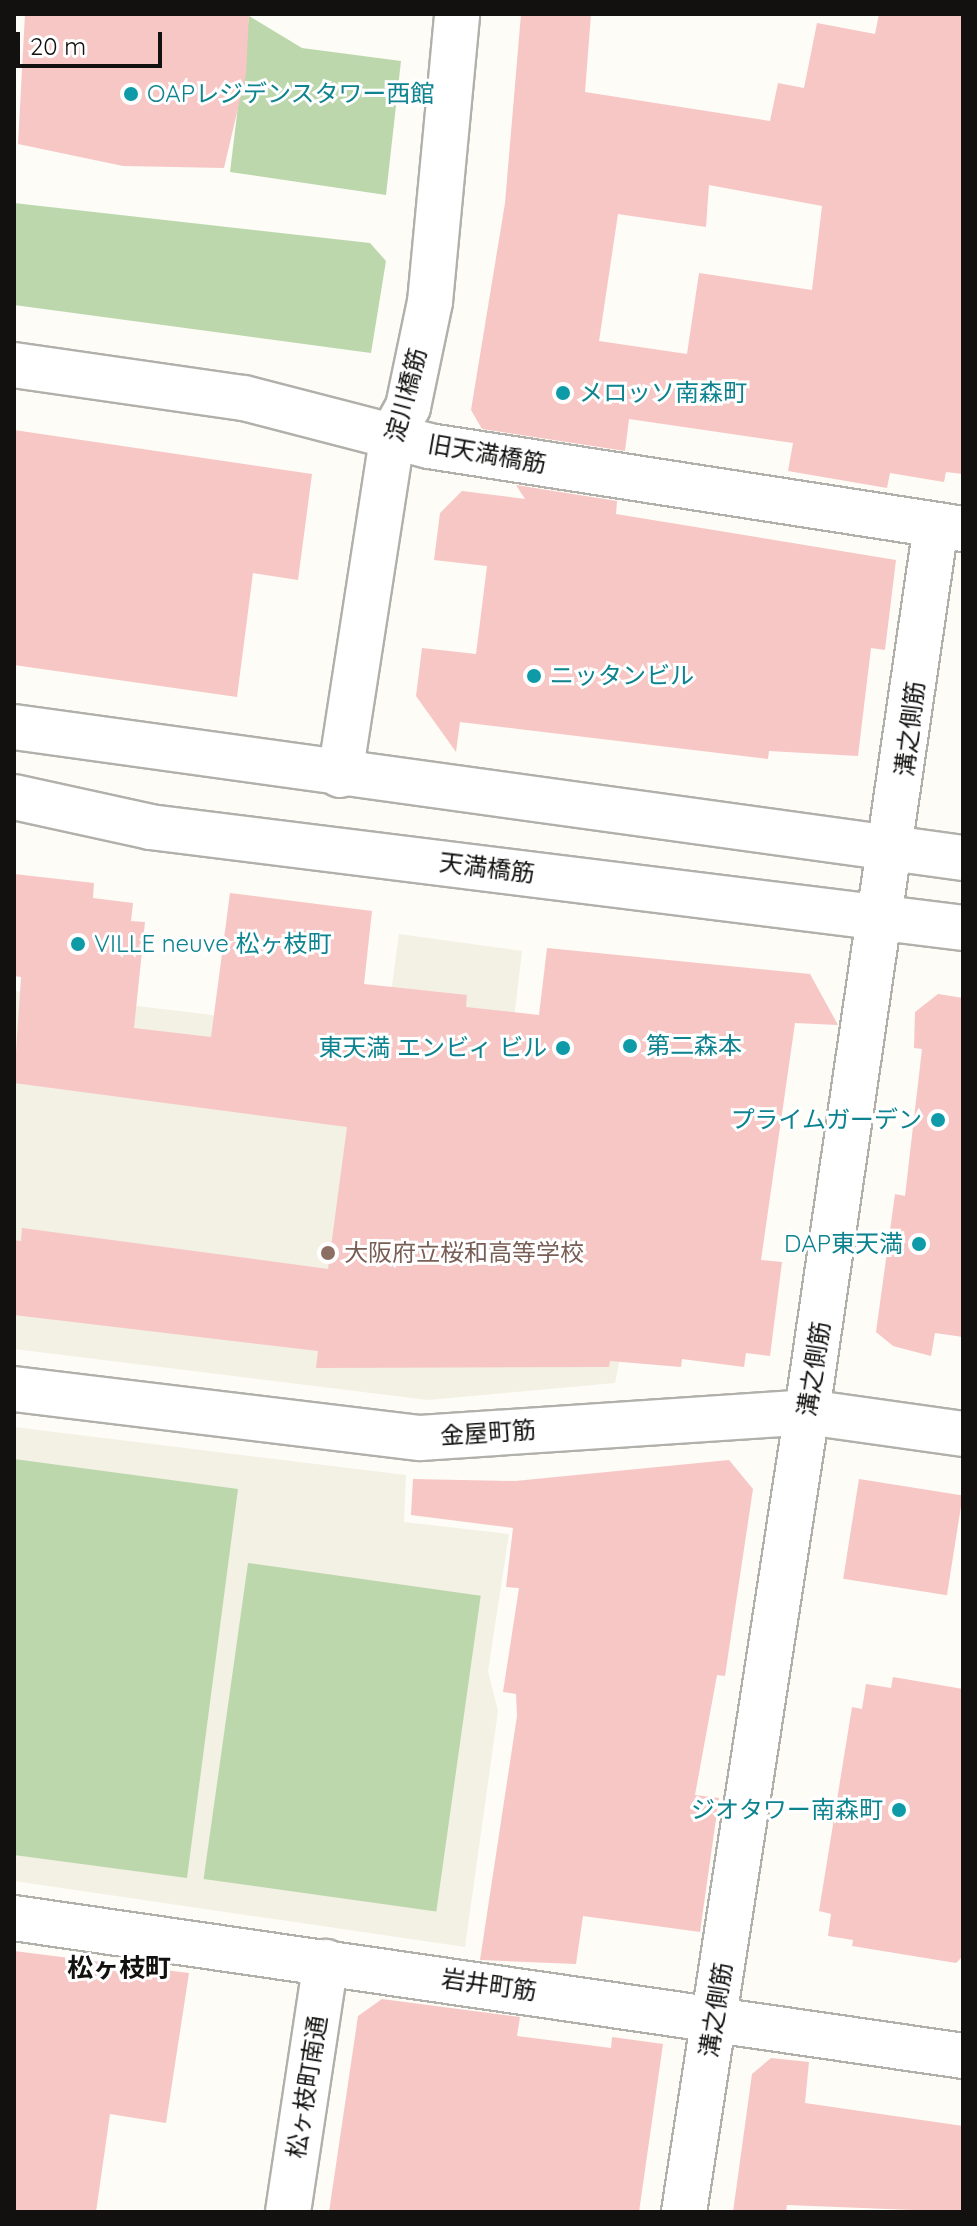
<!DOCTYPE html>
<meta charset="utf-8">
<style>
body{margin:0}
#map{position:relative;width:977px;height:2226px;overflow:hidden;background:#fdfcf7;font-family:Quicksand,"Noto Sans JP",sans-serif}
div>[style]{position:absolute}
.built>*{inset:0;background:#f3f0e4}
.green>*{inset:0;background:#bcd7ac;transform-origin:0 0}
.building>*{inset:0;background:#f7c7c5;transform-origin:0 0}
.roads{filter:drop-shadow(2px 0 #b1b0ab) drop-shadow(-2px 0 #b1b0ab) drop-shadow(0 2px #b1b0ab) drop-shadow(0 -2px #b1b0ab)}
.minor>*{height:44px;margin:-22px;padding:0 22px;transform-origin:22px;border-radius:22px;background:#fff}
.tertiary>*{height:44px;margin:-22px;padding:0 22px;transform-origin:22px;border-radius:22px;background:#fff}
.dots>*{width:22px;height:22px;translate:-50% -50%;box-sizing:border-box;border:4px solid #fff;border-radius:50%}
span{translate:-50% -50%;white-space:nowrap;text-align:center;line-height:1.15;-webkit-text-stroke:6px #fff;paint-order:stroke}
.culture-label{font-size:24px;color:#0d838f}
.left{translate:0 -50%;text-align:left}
.right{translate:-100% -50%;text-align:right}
.street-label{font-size:24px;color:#121110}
.education-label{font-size:24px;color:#785e54}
.neighbourhood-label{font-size:26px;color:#121110;font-weight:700}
.frame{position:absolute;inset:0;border:16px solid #121110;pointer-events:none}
.scale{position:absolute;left:16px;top:32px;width:146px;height:36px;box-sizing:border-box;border:4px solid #121110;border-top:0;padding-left:10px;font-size:24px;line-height:28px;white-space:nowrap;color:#121110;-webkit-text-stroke:6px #fff;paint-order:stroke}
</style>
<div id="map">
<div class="built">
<div style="clip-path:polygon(399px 934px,522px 951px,500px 1137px,660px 1157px,615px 1383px,428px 1400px,14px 1349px,14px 991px,385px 1036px)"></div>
<div style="clip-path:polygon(14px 1427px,406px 1475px,404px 1522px,509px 1534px,488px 1671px,498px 1711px,465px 1947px,14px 1881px)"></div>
</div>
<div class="green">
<div style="clip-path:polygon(249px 16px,302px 48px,401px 61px,386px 195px,230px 172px)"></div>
<div style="clip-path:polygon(14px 203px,370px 243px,386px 261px,371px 353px,14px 305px)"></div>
<div style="clip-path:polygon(14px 1459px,238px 1489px,187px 1878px,14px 1855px)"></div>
<div style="left:248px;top:1563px;width:235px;height:319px;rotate:8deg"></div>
</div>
<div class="building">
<div style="clip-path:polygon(25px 14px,249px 14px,246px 74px,224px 168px,123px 166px,18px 144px)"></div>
<div style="clip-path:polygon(evenodd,521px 14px,591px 14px,585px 92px,770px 121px,778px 83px,804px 88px,817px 23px,875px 34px,879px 14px,963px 14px,963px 474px,946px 472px,944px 482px,890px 473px,887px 488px,788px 471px,793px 443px,629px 419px,625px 451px,482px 429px,471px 410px,505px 203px,521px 14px,709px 185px,822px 206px,812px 290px,699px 273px,687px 354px,599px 341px,618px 214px,706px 227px,709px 185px)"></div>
<div style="clip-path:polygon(14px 430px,312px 474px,298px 580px,253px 573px,237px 697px,14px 665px)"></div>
<div style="clip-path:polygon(516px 485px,617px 501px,616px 514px,896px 560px,885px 650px,871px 648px,858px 756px,769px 751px,768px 759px,460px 722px,456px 752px,416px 696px,422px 648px,476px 654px,487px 566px,434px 560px,440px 513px,462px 491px,525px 499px)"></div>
<div style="clip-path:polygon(14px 874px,94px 883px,93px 898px,133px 903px,131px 921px,145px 922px,134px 1028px,211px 1037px,230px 893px,372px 911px,364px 984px,467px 995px,466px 1007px,539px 1015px,547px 948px,810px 974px,838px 1025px,795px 1023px,761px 1260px,782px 1262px,770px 1356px,746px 1353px,744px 1367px,682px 1359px,681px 1367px,610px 1361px,609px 1367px,316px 1368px,318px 1351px,14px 1315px,14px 1240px,21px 1241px,22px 1228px,328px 1269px,347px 1127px,14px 1083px,21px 977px,14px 976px)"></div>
<div style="clip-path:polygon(938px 994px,963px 998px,963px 1337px,935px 1333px,931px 1356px,893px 1346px,876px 1332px,895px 1194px,905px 1196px,922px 1049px,914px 1048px,915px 1012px)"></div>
<div style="clip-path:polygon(729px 1460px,753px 1489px,725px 1676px,717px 1675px,695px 1795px,719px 1798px,700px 1932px,583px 1916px,576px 1964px,480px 1960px,517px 1716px,516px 1694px,503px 1692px,519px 1588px,506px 1587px,513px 1528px,411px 1515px,413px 1479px,515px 1481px)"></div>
<div style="left:859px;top:1479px;width:105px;height:101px;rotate:9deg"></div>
<div style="clip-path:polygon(893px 1677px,963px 1689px,963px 1956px,956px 1963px,852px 1946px,853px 1940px,828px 1936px,831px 1914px,819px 1911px,852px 1707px,862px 1709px,866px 1684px,891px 1688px)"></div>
<div style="clip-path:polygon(14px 1951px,189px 1973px,166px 2123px,110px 2114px,96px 2212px,14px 2212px)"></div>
<div style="clip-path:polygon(382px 1999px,520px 2017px,517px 2036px,611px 2048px,612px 2037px,663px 2044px,639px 2212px,329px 2212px,358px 2016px)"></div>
<div style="clip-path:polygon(771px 2058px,809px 2062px,805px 2103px,963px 2126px,963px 2212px,787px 2205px,786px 2212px,733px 2212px,752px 2074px)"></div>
</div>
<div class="roads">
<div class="minor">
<div style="left:14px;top:365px;width:232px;rotate:8.2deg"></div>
<div style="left:244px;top:398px;width:191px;rotate:14.5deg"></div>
<div style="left:429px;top:446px;width:540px;rotate:8.83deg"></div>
<div style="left:340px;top:775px;width:345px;rotate:-81.2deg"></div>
<div style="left:393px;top:434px;width:31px;rotate:-61deg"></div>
<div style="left:408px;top:407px;width:107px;rotate:-78.2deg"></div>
<div style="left:430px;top:302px;width:289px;rotate:-84.6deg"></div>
<div style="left:14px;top:1389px;width:409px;rotate:6.9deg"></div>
<div style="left:420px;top:1438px;width:388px;rotate:-3.8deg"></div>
<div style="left:807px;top:1412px;width:158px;rotate:8deg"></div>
<div style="left:807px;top:1412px;width:895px;rotate:-81.72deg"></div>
</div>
<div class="tertiary">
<div style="left:14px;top:727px;width:958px;rotate:7.86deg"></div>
<div style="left:14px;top:797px;width:139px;rotate:12.4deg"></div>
<div style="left:150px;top:827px;width:819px;rotate:7.08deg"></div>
<div style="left:14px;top:1918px;width:959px;rotate:8.27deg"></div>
<div style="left:288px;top:2212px;width:253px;rotate:-81.4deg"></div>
<div style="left:684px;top:2212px;width:809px;rotate:-81.26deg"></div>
</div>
</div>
<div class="dots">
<div style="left:131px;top:94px;background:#0f9aa8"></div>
<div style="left:563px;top:393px;background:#0f9aa8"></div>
<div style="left:534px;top:676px;background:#0f9aa8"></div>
<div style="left:78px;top:944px;background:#0f9aa8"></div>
<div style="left:630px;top:1046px;background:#0f9aa8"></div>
<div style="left:563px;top:1048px;background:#0f9aa8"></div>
<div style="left:938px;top:1120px;background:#0f9aa8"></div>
<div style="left:919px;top:1244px;background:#0f9aa8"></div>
<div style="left:328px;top:1253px;background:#8d6e63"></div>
<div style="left:899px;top:1810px;background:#0f9aa8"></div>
</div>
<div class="culture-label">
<span class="left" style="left:147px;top:94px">OAPレジデンスタワー西館</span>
<span class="left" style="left:579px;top:393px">メロッソ南森町</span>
<span class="left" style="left:550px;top:676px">ニッタンビル</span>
<span class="left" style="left:94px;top:944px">VILLE neuve 松ヶ枝町</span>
<span class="left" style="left:646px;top:1046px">第二森本</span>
<span class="right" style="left:547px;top:1048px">東天満 エンビィ ビル</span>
<span class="right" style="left:922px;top:1120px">プライムガーデン</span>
<span class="right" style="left:903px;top:1244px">DAP東天満</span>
<span class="right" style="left:883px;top:1810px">ジオタワー南森町</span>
</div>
<div class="street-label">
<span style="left:406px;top:395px;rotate:-75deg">淀川橋筋</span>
<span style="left:487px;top:454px;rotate:10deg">旧天満橋筋</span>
<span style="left:910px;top:729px;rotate:-83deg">溝之側筋</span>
<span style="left:487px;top:868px;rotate:7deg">天満橋筋</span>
<span style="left:814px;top:1369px;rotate:-81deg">溝之側筋</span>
<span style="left:488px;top:1433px;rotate:-4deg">金屋町筋</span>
<span style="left:489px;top:1985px;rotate:8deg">岩井町筋</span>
<span style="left:716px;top:2010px;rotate:-81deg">溝之側筋</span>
<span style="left:307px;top:2087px;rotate:-81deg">松ヶ枝町南通</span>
</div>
<div class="education-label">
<span class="left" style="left:344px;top:1253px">大阪府立桜和高等学校</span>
</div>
<div class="neighbourhood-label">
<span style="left:119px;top:1968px">松ヶ枝町</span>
</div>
<div class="frame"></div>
<div class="scale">20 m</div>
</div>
